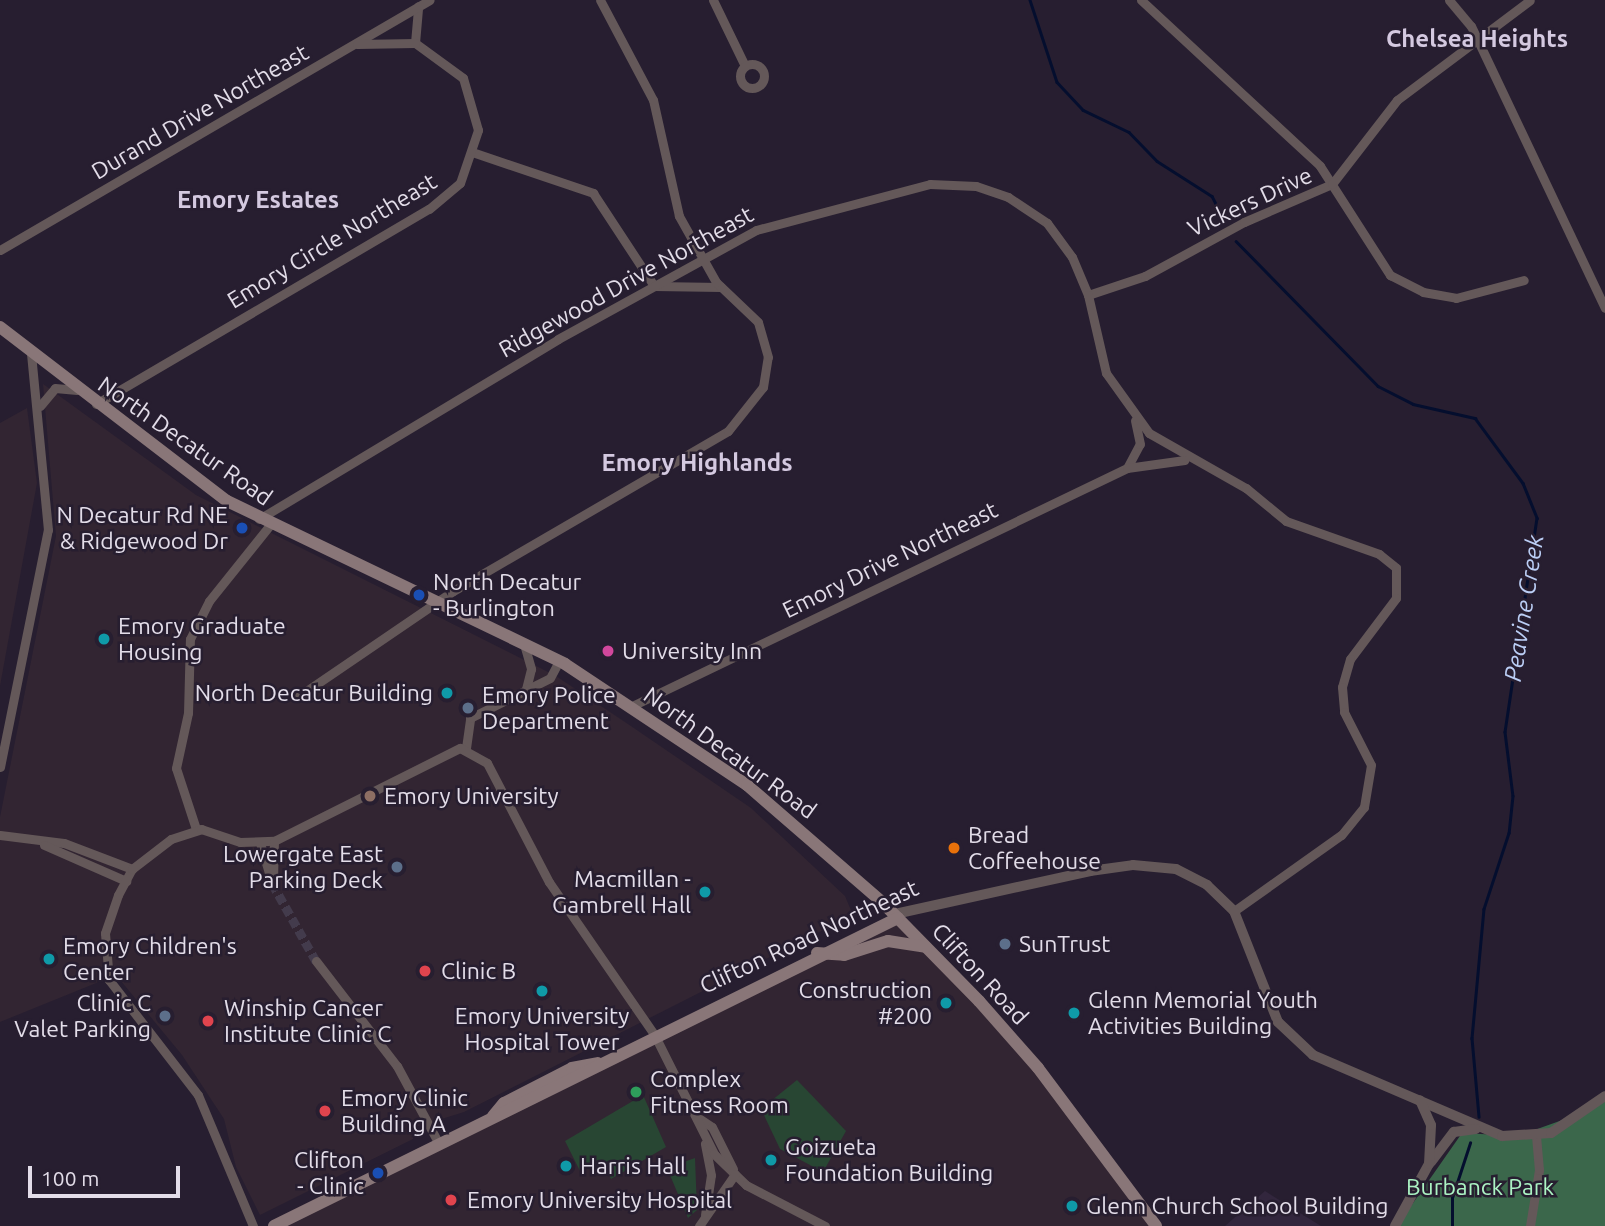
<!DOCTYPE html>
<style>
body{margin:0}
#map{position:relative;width:1605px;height:1226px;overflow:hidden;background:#271e30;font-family:Ubuntu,sans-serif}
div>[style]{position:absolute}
.built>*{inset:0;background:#32263d}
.education>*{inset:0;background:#322532}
.green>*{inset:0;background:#284633}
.forest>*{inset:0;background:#3b674b}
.stream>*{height:2.5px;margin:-1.25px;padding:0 1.25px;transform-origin:1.25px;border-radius:1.25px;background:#040e2e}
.minor-tunnel>*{height:9px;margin-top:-4.5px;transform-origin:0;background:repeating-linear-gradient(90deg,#433b4c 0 9px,transparent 0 13.5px)}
.minor>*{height:9px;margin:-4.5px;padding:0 4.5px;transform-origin:4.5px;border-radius:4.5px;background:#645859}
.minor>.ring{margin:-4.5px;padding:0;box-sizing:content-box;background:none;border:9px solid #645859;border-radius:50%}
.tertiary>*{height:10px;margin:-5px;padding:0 5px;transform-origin:5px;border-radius:5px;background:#645859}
.secondary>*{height:12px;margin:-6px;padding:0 6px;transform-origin:6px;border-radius:6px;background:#897678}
.dots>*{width:19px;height:19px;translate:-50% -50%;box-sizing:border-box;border:4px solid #271e30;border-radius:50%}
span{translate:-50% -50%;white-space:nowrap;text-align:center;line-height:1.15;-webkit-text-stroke:5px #271e30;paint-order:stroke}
.street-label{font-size:23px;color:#e3dde9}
.poi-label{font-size:23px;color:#e3dde9}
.right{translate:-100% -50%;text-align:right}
.left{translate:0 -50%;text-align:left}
.park-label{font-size:23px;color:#abf3c3}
.neighbourhood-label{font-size:24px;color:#d4c9e0;font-weight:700}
.water-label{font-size:24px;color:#bbcef5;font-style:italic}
.scale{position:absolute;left:28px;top:1166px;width:152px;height:32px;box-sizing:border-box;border:4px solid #e3dde9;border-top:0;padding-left:9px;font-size:21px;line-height:24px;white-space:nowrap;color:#e3dde9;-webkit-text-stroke:5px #271e30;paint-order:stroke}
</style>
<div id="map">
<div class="built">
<div style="clip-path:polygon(1265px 1191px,1321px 1226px,1225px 1226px)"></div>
</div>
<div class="education">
<div style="clip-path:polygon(43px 384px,196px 495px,556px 676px,625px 722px,751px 808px,845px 896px,853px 915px,464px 1112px,413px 1128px,413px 1139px,260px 1215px,236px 1167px,224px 1119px,182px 1055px,116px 975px,0 1022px,0 817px,56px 536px)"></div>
<div style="clip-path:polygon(27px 408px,37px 483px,0 686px,0 423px)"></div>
<div style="clip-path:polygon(895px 914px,979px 1001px,1156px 1226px,274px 1226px)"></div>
</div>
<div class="green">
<div style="clip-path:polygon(797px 1080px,846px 1131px,823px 1172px,780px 1149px,761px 1109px)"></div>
<div style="clip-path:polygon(643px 1095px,666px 1147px,611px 1179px,602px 1161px,580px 1171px,565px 1141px)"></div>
<div style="clip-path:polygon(695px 1158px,697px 1210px,688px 1218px,667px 1168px)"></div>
</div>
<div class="forest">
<div style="clip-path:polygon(1605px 1094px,1605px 1226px,1397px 1226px,1462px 1133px,1518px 1136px,1568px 1118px)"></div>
</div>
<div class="stream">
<div style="left:1030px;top:0;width:86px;rotate:71.8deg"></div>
<div style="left:1057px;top:82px;width:38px;rotate:47deg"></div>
<div style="left:1083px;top:110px;width:51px;rotate:25.6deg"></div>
<div style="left:1129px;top:132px;width:40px;rotate:46deg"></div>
<div style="left:1157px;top:161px;width:65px;rotate:32.5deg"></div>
<div style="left:1212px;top:196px;width:27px;rotate:63deg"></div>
<div style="left:1236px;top:241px;width:203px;rotate:45.6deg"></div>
<div style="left:1378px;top:386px;width:39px;rotate:27deg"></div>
<div style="left:1413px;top:404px;width:64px;rotate:12.7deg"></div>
<div style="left:1475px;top:418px;width:81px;rotate:53.6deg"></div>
<div style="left:1523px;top:483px;width:38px;rotate:68deg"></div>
<div style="left:1537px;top:518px;width:216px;rotate:98.5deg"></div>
<div style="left:1505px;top:732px;width:64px;rotate:82.9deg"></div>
<div style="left:1513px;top:796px;width:37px;rotate:96deg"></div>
<div style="left:1509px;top:833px;width:80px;rotate:108.2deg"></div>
<div style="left:1484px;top:909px;width:130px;rotate:95.3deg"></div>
<div style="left:1472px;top:1038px;width:79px;rotate:84.9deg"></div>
<div style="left:1452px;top:1226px;width:28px;rotate:-90deg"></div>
<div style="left:1452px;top:1198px;width:58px;rotate:-71.9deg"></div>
</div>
<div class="minor-tunnel">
<div style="left:272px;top:883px;width:90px;rotate:60.6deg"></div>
</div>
<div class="minor">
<div style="left:713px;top:0;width:73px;rotate:64.1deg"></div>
<div style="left:1141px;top:0;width:244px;rotate:42.8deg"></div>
<div style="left:1320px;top:166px;width:130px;rotate:57.3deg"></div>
<div style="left:1390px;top:275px;width:37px;rotate:27deg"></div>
<div style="left:1423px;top:292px;width:34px;rotate:10deg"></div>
<div style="left:1456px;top:298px;width:70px;rotate:-14.8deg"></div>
<div style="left:1449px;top:0;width:34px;rotate:50deg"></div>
<div style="left:1471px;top:26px;width:312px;rotate:64.6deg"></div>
<div style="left:415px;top:43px;width:37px;rotate:-85deg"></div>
<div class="ring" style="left:740px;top:64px;width:15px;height:15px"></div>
<div style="left:475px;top:153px;width:125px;rotate:18.7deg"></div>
<div style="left:593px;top:193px;width:111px;rotate:56.7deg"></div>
<div style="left:654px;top:286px;width:67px;rotate:0.9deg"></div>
<div style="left:0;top:250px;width:497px;rotate:-30.2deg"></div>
<div style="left:1088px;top:295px;width:60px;rotate:-18.4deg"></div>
<div style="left:1145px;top:276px;width:113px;rotate:-28.6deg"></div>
<div style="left:1244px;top:222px;width:96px;rotate:-23.4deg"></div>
<div style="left:1332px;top:184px;width:106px;rotate:-52.3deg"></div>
<div style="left:1397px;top:100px;width:166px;rotate:-36.9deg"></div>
<div style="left:96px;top:404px;width:386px;rotate:-30.4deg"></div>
<div style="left:429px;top:209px;width:40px;rotate:-40deg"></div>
<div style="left:460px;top:183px;width:56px;rotate:-71.2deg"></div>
<div style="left:478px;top:130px;width:54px;rotate:-106.1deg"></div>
<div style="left:463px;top:78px;width:59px;rotate:-143.9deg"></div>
<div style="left:415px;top:43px;width:58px;rotate:179deg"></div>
<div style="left:40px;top:406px;width:23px;rotate:-50deg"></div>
<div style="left:55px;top:388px;width:22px;rotate:5deg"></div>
<div style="left:1127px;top:468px;width:27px;rotate:-62deg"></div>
<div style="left:1140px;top:444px;width:24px;rotate:-102deg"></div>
<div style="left:259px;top:519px;width:349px;rotate:-31deg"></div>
<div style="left:558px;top:339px;width:226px;rotate:-28.8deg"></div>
<div style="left:756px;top:230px;width:180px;rotate:-14.8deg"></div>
<div style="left:930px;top:184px;width:46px;rotate:2.5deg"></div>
<div style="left:976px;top:186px;width:34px;rotate:19deg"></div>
<div style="left:1008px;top:197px;width:47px;rotate:33.7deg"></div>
<div style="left:1047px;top:223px;width:42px;rotate:53.7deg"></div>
<div style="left:1072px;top:257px;width:41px;rotate:67.2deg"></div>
<div style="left:1088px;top:295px;width:80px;rotate:77deg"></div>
<div style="left:1106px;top:373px;width:74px;rotate:54.4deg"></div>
<div style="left:1149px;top:433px;width:112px;rotate:29.6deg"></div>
<div style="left:1246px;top:488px;width:52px;rotate:39.5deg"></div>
<div style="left:1286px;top:521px;width:99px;rotate:19.5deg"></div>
<div style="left:1379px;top:554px;width:22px;rotate:39deg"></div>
<div style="left:1396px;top:568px;width:30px;rotate:90deg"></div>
<div style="left:1396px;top:598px;width:76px;rotate:127deg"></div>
<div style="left:1350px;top:659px;width:29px;rotate:106deg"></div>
<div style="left:1342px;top:687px;width:25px;rotate:85deg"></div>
<div style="left:1344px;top:712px;width:59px;rotate:63deg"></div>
<div style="left:1371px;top:765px;width:43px;rotate:99.5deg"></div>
<div style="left:1364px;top:807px;width:36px;rotate:129deg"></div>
<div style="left:1341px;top:835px;width:131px;rotate:144.6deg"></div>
<div style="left:524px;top:644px;width:26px;rotate:74deg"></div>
<div style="left:531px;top:669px;width:21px;rotate:104deg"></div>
<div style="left:299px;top:696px;width:186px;rotate:-34.3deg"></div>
<div style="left:453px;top:591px;width:318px;rotate:-30.2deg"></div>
<div style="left:728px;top:431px;width:56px;rotate:-51.5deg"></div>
<div style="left:763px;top:387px;width:30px;rotate:-81deg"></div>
<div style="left:768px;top:357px;width:36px;rotate:-106deg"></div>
<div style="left:758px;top:322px;width:58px;rotate:-136.4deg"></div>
<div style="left:716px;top:282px;width:76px;rotate:-119.3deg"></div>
<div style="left:679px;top:216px;width:119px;rotate:-102.6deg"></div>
<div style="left:653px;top:100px;width:113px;rotate:-117.9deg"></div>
<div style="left:632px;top:706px;width:549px;rotate:-25.68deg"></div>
<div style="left:1127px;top:468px;width:58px;rotate:-8deg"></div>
<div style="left:466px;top:748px;width:30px;rotate:-82deg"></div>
<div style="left:470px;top:718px;width:89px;rotate:-26.6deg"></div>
<div style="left:550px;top:678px;width:19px;rotate:-62deg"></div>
<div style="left:0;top:767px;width:242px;rotate:-78.6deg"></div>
<div style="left:48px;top:530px;width:176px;rotate:-95.5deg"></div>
<div style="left:196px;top:829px;width:64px;rotate:-108.2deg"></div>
<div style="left:176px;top:768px;width:56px;rotate:-77.7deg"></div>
<div style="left:188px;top:713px;width:74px;rotate:-88.5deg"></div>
<div style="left:190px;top:639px;width:42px;rotate:-63.4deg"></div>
<div style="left:209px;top:601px;width:96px;rotate:-51.3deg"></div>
<div style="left:0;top:835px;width:64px;rotate:7.1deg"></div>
<div style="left:64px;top:843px;width:73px;rotate:20.9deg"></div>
<div style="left:260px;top:843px;width:42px;rotate:73.3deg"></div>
<div style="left:44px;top:845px;width:90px;rotate:23.7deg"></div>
<div style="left:273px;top:881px;width:40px;rotate:-88.6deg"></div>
<div style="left:316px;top:961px;width:133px;rotate:52.4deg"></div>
<div style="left:397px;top:1066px;width:86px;rotate:61.7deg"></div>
<div style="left:700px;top:1119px;width:14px;rotate:34deg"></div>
<div style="left:712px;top:1127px;width:47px;rotate:63.4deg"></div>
<div style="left:705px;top:1215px;width:40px;rotate:-81.5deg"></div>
<div style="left:711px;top:1175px;width:32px;rotate:-101deg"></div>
<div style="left:253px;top:1226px;width:142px;rotate:-112.8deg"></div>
<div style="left:198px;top:1095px;width:145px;rotate:-127.7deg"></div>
<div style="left:109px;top:980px;width:47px;rotate:-94.9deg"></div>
<div style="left:105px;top:933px;width:40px;rotate:-71.1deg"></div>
<div style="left:118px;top:895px;width:30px;rotate:-62deg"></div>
<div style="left:132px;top:869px;width:49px;rotate:-37.6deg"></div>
<div style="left:171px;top:839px;width:32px;rotate:-18deg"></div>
<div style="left:201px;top:829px;width:41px;rotate:18.4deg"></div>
<div style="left:240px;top:842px;width:34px;rotate:-2deg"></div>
<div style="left:274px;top:841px;width:208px;rotate:-26.6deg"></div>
<div style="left:460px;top:748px;width:31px;rotate:29deg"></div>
<div style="left:487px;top:763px;width:134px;rotate:62.5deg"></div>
<div style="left:549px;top:882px;width:185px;rotate:55.4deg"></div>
<div style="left:654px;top:1034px;width:134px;rotate:63.4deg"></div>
<div style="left:714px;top:1154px;width:45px;rotate:44.1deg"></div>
<div style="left:746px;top:1185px;width:89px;rotate:27.4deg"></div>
<div style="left:699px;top:1226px;width:63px;rotate:-55.3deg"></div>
<div style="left:1530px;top:1226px;width:57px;rotate:-80.9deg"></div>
<div style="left:1539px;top:1170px;width:34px;rotate:-95deg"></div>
</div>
<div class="tertiary">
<div style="left:895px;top:914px;width:200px;rotate:-12.4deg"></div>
<div style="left:1090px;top:871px;width:43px;rotate:-7.9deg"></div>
<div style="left:1133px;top:865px;width:43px;rotate:5.3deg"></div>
<div style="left:1176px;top:869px;width:35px;rotate:27deg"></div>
<div style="left:1207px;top:885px;width:37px;rotate:44deg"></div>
<div style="left:1234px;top:911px;width:119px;rotate:68.4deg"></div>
<div style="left:1278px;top:1022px;width:48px;rotate:43.3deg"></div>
<div style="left:1313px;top:1055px;width:206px;rotate:23.2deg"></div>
<div style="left:1502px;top:1136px;width:49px;rotate:-3.5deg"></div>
<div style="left:1551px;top:1133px;width:65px;rotate:-34.4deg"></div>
<div style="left:1431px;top:1162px;width:38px;rotate:-53deg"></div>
<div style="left:1454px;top:1132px;width:22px;rotate:-8deg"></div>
<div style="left:1395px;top:1226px;width:71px;rotate:-61.3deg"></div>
<div style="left:1429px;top:1164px;width:39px;rotate:-87deg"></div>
<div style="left:1431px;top:1125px;width:27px;rotate:-114deg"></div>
</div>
<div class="secondary">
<div style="left:0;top:327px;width:286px;rotate:37.5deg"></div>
<div style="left:227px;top:501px;width:375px;rotate:25.7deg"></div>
<div style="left:565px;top:664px;width:219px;rotate:33.6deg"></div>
<div style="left:747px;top:785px;width:179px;rotate:40.9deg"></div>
<div style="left:882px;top:902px;width:139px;rotate:45.6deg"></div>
<div style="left:979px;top:1001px;width:89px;rotate:48.6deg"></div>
<div style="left:1038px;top:1068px;width:197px;rotate:53.2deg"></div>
<div style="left:817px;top:953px;width:27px;rotate:4deg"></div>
<div style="left:844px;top:955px;width:46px;rotate:-17.7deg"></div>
<div style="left:888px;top:941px;width:38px;rotate:9deg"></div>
<div style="left:493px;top:1116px;width:17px;rotate:-50deg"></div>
<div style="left:504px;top:1103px;width:76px;rotate:-27.2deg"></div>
<div style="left:572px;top:1068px;width:26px;rotate:-11deg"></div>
<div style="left:274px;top:1226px;width:696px;rotate:-26.27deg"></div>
</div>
<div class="dots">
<div style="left:242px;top:528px;background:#1a4fb4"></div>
<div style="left:419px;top:595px;background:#1a4fb4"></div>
<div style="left:104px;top:639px;background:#0f9aa8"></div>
<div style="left:608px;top:651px;background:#d1479c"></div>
<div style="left:447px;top:693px;background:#0f9aa8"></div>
<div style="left:468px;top:708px;background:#5c6f8a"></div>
<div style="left:370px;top:796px;background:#8d6e63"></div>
<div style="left:954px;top:848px;background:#e8710a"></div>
<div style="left:397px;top:867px;background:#5c6f8a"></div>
<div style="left:705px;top:892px;background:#0f9aa8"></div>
<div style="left:1005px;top:944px;background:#5c6f8a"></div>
<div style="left:49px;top:959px;background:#0f9aa8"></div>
<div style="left:425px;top:971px;background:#e0444e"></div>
<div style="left:542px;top:991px;background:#0f9aa8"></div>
<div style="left:946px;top:1003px;background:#0f9aa8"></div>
<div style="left:1074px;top:1013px;background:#0f9aa8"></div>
<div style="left:165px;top:1016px;background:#5c6f8a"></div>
<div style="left:208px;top:1021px;background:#e0444e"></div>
<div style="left:636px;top:1092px;background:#2e9e5b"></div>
<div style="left:325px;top:1111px;background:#e0444e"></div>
<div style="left:771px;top:1160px;background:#0f9aa8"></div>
<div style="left:566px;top:1166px;background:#0f9aa8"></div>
<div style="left:378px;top:1173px;background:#1a4fb4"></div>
<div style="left:451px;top:1200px;background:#e0444e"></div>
<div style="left:1072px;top:1206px;background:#0f9aa8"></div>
</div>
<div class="street-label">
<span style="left:200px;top:112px;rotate:-30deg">Durand Drive Northeast</span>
<span style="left:1250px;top:202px;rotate:-25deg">Vickers Drive</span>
<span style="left:332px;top:241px;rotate:-31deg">Emory Circle Northeast</span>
<span style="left:626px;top:282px;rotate:-29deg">Ridgewood Drive Northeast</span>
<span style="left:185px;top:441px;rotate:35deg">North Decatur Road</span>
<span style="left:890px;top:560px;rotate:-26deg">Emory Drive Northeast</span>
<span style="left:730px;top:753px;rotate:36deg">North Decatur Road</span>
<span style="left:809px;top:937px;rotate:-25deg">Clifton Road Northeast</span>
<span style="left:980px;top:974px;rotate:47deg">Clifton Road</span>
</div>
<div class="poi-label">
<span class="right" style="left:228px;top:528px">N Decatur Rd NE<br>&amp; Ridgewood Dr</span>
<span class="left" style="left:433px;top:595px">North Decatur<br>- Burlington</span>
<span class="left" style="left:118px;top:639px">Emory Graduate<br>Housing</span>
<span class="left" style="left:622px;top:651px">University Inn</span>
<span class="right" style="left:433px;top:693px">North Decatur Building</span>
<span class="left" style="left:482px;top:708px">Emory Police<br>Department</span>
<span class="left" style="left:384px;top:796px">Emory University</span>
<span class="left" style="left:968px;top:848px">Bread<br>Coffeehouse</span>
<span class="right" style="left:383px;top:867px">Lowergate East<br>Parking Deck</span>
<span class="right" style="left:691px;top:892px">Macmillan -<br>Gambrell Hall</span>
<span class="left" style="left:1019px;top:944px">SunTrust</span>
<span class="left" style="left:63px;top:959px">Emory Children's<br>Center</span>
<span class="left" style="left:441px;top:971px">Clinic B</span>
<span class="right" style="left:932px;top:1003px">Construction<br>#200</span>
<span class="left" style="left:1088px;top:1013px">Glenn Memorial Youth<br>Activities Building</span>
<span class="right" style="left:151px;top:1016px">Clinic C<br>Valet Parking</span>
<span class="left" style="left:224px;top:1021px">Winship Cancer<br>Institute Clinic C</span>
<span style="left:542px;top:1029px">Emory University<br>Hospital Tower</span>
<span class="left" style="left:650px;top:1092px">Complex<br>Fitness Room</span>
<span class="left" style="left:341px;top:1111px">Emory Clinic<br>Building A</span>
<span class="left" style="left:785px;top:1160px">Goizueta<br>Foundation Building</span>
<span class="right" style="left:364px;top:1173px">Clifton<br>- Clinic</span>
<span class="left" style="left:580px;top:1166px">Harris Hall</span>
<span class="left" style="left:467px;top:1200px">Emory University Hospital</span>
<span class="left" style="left:1086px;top:1206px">Glenn Church School Building</span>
</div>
<div class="park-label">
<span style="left:1480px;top:1187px">Burbanck Park</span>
</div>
<div class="neighbourhood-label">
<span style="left:1477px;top:39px">Chelsea Heights</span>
<span style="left:258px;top:200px">Emory Estates</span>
<span style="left:697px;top:463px">Emory Highlands</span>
</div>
<div class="water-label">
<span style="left:1524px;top:608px;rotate:-81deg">Peavine Creek</span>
</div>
<div class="scale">100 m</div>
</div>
